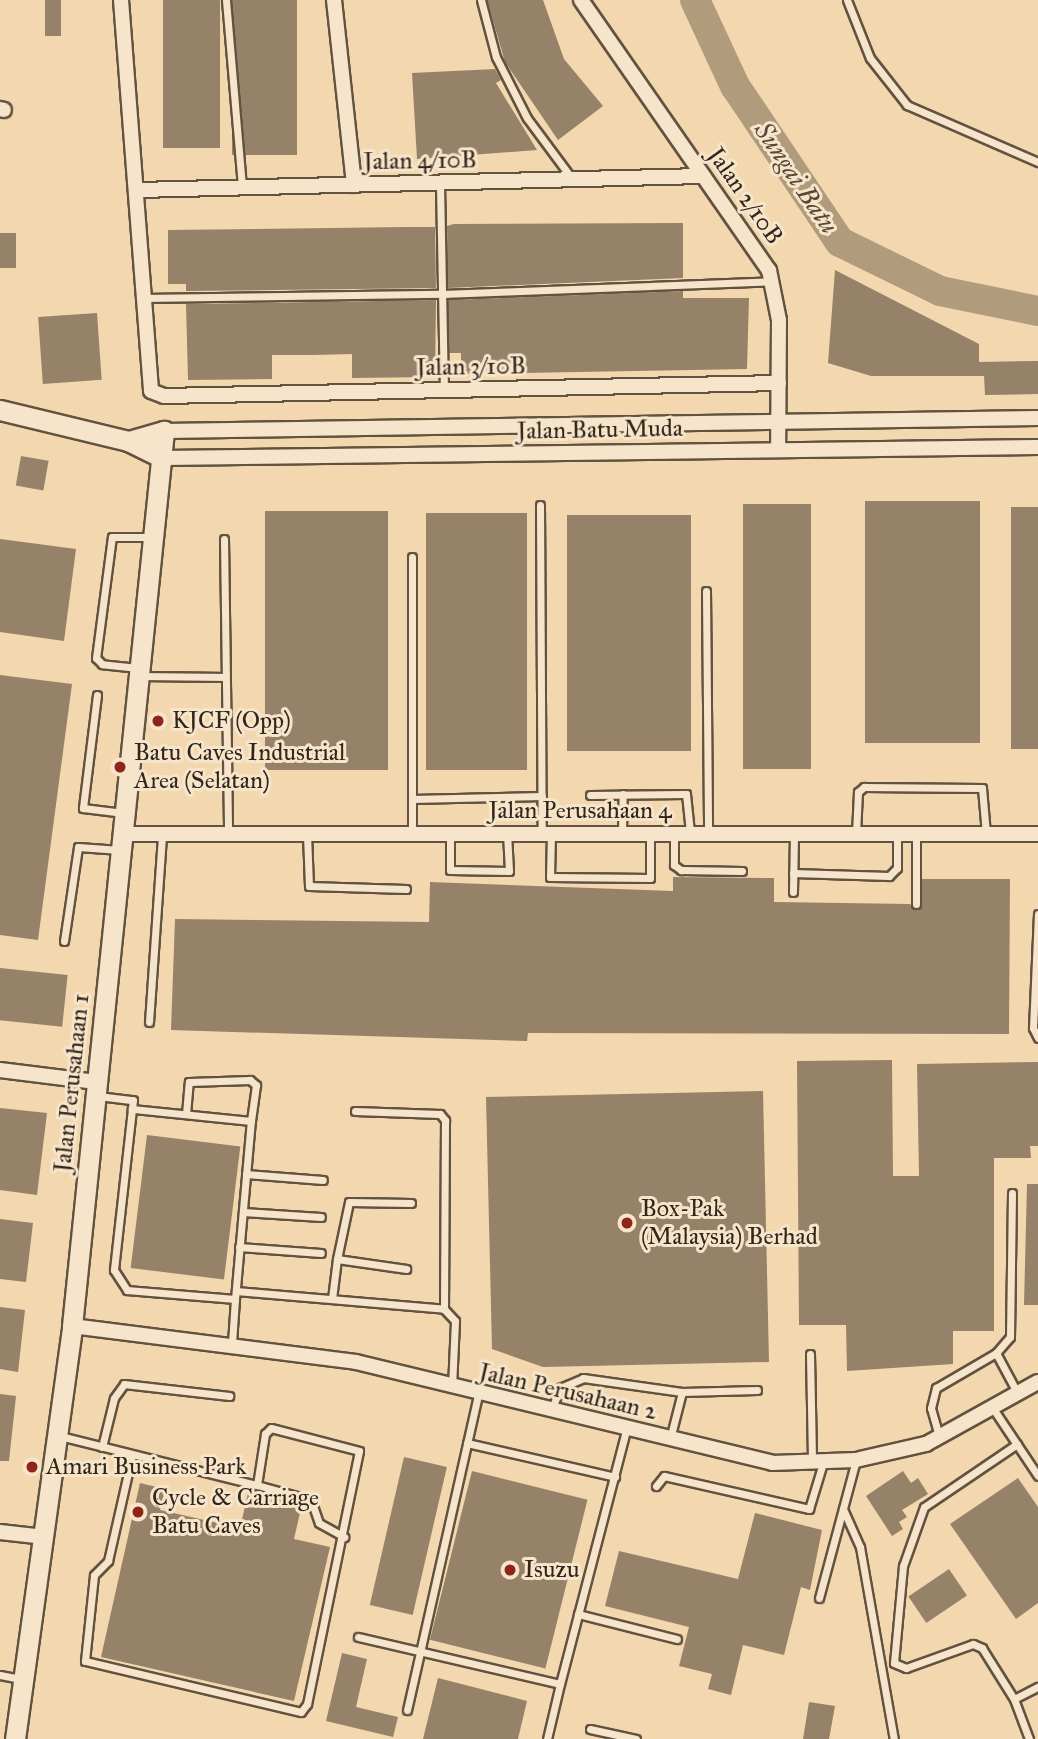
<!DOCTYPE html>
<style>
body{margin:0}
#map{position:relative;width:1038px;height:1739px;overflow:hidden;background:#f3d7af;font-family:"IM FELL Great Primer",serif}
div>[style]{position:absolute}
.river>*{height:30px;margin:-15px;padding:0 15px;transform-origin:15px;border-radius:15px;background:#b19b7d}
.building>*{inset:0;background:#968268;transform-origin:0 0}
.roads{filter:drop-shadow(2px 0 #625240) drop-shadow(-2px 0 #625240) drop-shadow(0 2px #625240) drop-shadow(0 -2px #625240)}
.lane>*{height:7px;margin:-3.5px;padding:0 3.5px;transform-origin:3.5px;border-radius:3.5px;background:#f7e5cb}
.street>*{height:14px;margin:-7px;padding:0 7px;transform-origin:7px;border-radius:7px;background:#f7e5cb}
.secondary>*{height:19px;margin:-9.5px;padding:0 9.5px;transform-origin:9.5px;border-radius:9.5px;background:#f7e5cb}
.dots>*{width:19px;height:19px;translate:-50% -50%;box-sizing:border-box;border:4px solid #f7e5cb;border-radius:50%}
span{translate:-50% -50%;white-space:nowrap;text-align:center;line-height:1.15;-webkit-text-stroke:6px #f7e5cb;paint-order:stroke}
.street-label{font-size:24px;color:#32261b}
.poi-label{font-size:24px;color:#32261b}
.left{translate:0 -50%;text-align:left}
.water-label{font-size:26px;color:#584938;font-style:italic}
</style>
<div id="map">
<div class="river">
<div style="left:695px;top:0;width:95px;rotate:65.1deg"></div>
<div style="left:735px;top:86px;width:188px;rotate:56.1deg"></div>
<div style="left:840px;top:242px;width:111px;rotate:26.1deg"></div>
<div style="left:940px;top:291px;width:100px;rotate:11.5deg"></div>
</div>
<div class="building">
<div style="left:45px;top:0;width:16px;height:36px"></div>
<div style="left:163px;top:0;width:57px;height:148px"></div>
<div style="left:232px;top:0;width:65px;height:155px"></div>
<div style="clip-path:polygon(487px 0,543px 0,564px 59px,603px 106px,558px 140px,505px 62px)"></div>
<div style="clip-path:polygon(495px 69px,501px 80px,496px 83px,537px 150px,417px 159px,412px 73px)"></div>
<div style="clip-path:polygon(683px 223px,683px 278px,448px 288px,447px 226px,454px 224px)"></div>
<div style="clip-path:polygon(404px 227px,435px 227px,436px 288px,186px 291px,186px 284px,168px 284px,168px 230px)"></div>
<div style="left:0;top:233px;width:16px;height:35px"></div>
<div style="clip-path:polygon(835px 270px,979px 344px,979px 362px,1038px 361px,1038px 394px,985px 395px,984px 376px,871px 376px,828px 363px)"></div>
<div style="clip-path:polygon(683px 291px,683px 298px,749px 298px,747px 369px,461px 374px,461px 353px,449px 353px,448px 300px)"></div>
<div style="clip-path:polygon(436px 300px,435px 377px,352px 378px,352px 354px,312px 355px,272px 355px,272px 379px,188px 380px,186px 304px)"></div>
<div style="left:97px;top:313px;width:67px;height:59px;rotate:86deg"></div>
<div style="left:21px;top:456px;width:28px;height:30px;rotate:10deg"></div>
<div style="left:865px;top:501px;width:115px;height:242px"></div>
<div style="left:743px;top:504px;width:68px;height:265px"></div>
<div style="left:1011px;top:507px;width:27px;height:242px"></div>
<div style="left:265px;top:511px;width:123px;height:259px"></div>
<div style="left:527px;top:513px;width:257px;height:101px;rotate:90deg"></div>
<div style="left:567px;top:515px;width:124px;height:236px"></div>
<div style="clip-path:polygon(0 539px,76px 549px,64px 641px,0 632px)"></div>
<div style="clip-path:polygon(0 675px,72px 684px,38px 940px,0 935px)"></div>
<div style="clip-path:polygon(673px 877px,774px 878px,774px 902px,910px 904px,915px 910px,922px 905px,922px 879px,1010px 879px,1009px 1034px,528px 1033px,527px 1041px,171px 1030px,175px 919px,429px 922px,430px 882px,673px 891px)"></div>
<div style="left:0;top:968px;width:68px;height:52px;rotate:6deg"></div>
<div style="clip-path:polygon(892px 1060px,893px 1176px,919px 1176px,917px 1064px,1038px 1062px,1038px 1146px,1030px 1146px,1031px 1158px,994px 1158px,994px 1331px,953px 1331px,953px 1364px,847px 1371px,846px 1325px,799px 1325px,797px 1061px)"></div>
<div style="clip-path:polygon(763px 1091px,769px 1362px,543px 1367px,492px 1349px,486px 1097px)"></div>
<div style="clip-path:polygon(0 1108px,47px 1113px,37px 1195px,0 1190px)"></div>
<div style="left:147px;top:1135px;width:94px;height:134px;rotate:7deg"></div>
<div style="clip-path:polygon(1027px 1184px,1038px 1184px,1038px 1305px,1024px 1305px)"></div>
<div style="clip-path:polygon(0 1219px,33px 1223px,26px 1282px,0 1279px)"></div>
<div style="clip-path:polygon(0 1307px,25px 1310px,18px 1372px,0 1369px)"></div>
<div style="clip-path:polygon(0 1394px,16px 1396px,9px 1461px,0 1461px)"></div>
<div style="left:404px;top:1457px;width:44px;height:152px;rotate:13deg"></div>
<div style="left:472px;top:1471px;width:119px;height:174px;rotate:14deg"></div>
<div style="clip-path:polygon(903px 1471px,911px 1483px,918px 1478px,928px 1494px,902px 1510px,907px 1517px,899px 1522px,903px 1529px,892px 1536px,866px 1496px)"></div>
<div style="clip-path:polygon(1018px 1478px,1038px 1507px,1038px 1603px,1016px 1619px,950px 1524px)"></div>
<div style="clip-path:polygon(140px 1483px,165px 1489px,160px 1510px,240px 1528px,249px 1489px,302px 1504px,294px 1539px,330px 1547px,294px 1701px,101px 1657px)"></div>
<div style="clip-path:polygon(755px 1513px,822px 1530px,810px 1590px,801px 1587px,784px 1655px,743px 1645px,731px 1695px,708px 1689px,712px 1674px,679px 1666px,689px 1627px,605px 1606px,619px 1551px,738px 1579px)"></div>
<div style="left:949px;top:1569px;width:32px;height:49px;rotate:56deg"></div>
<div style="clip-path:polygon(342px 1653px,367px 1659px,356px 1707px,398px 1717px,393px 1737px,326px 1721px)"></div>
<div style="clip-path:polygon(438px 1678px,527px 1701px,518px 1739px,423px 1739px)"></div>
<div style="clip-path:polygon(809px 1702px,835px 1706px,829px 1739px,803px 1739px)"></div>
</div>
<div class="roads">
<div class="lane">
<div style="left:226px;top:0;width:188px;rotate:85.1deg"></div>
<div style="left:481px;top:0;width:59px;rotate:75.3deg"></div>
<div style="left:496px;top:57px;width:68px;rotate:63.1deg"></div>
<div style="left:527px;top:118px;width:77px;rotate:53.4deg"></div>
<div style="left:847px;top:0;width:62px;rotate:68.4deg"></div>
<div style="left:870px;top:58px;width:60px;rotate:51.8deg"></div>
<div style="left:907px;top:105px;width:143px;rotate:23.5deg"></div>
<div style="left:440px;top:184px;width:205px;rotate:88.9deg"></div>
<div style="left:144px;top:298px;width:298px;rotate:-0.8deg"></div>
<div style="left:442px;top:294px;width:331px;rotate:-2.2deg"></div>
<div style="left:540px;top:505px;width:328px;rotate:89.7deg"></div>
<div style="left:224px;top:539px;width:295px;rotate:89.2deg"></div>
<div style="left:412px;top:557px;width:277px;rotate:90deg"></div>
<div style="left:706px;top:591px;width:242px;rotate:89.5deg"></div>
<div style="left:138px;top:668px;width:36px;rotate:-174deg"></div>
<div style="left:102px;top:664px;width:8px;rotate:-135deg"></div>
<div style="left:96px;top:658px;width:122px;rotate:-82.5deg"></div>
<div style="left:112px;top:537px;width:40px"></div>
<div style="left:142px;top:676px;width:83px;rotate:0.7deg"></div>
<div style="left:97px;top:695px;width:114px;rotate:97.1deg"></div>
<div style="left:83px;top:808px;width:41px;rotate:7deg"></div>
<div style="left:590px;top:795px;width:96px;rotate:-0.6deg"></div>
<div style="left:686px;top:794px;width:39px;rotate:84deg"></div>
<div style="left:412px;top:799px;width:130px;rotate:-1.3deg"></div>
<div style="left:551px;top:833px;width:44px;rotate:91.3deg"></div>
<div style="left:550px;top:877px;width:100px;rotate:0.6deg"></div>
<div style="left:650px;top:878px;width:44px;rotate:-90deg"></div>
<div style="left:622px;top:833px;width:39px;rotate:-89deg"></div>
<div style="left:856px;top:833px;width:41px;rotate:-87.2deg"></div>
<div style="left:858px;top:792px;width:8px;rotate:-40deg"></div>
<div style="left:864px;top:787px;width:118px;rotate:0.5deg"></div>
<div style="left:982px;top:788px;width:46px;rotate:85deg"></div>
<div style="left:307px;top:834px;width:52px;rotate:87.8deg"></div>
<div style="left:309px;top:886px;width:97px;rotate:1.8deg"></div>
<div style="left:450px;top:834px;width:36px;rotate:90deg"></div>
<div style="left:450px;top:870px;width:59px;rotate:1deg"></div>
<div style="left:509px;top:871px;width:37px;rotate:-93deg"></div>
<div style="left:674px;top:834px;width:31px;rotate:90deg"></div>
<div style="left:674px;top:865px;width:9px;rotate:36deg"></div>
<div style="left:681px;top:870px;width:61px;rotate:0.9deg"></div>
<div style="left:793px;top:873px;width:96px;rotate:1.8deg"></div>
<div style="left:889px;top:876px;width:11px;rotate:-45deg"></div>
<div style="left:897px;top:868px;width:34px;rotate:-90deg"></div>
<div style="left:793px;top:892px;width:59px;rotate:-89deg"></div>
<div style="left:916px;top:904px;width:70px;rotate:-90deg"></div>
<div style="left:1038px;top:914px;width:114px;rotate:92.5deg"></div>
<div style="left:1033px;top:1028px;width:11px;rotate:63deg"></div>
<div style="left:64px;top:941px;width:95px;rotate:-81.5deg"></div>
<div style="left:78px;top:847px;width:42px;rotate:4.1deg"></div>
<div style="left:149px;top:1022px;width:188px;rotate:-86deg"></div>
<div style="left:98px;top:1096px;width:35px;rotate:7deg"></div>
<div style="left:133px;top:1100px;width:171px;rotate:96.4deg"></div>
<div style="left:114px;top:1270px;width:24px;rotate:57deg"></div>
<div style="left:127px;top:1290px;width:108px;rotate:4.8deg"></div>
<div style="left:235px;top:1299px;width:179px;rotate:-84.9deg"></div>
<div style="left:251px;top:1121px;width:120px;rotate:-174.2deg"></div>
<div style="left:355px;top:1111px;width:85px;rotate:2deg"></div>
<div style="left:440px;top:1114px;width:8px;rotate:50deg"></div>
<div style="left:445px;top:1120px;width:189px;rotate:90.3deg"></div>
<div style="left:186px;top:1114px;width:32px;rotate:-85deg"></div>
<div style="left:189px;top:1082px;width:61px;rotate:-1.9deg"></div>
<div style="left:250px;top:1080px;width:8px;rotate:40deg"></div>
<div style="left:256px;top:1085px;width:36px;rotate:98deg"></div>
<div style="left:246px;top:1174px;width:77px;rotate:4.5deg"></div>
<div style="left:243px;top:1212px;width:78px;rotate:3.7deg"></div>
<div style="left:239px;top:1247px;width:82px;rotate:4.2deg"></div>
<div style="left:337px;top:1259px;width:58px;rotate:-78.1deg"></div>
<div style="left:349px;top:1202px;width:62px;rotate:0.9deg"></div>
<div style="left:236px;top:1291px;width:209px;rotate:4.9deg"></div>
<div style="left:444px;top:1309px;width:16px;rotate:47deg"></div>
<div style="left:455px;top:1321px;width:65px;rotate:92.6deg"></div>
<div style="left:332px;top:1299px;width:40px;rotate:-82.9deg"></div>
<div style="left:337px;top:1259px;width:70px;rotate:8.2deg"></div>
<div style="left:232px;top:1343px;width:44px;rotate:-86.1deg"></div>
<div style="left:996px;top:1353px;width:21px;rotate:-49deg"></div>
<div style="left:1010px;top:1337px;width:144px;rotate:-89.2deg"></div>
<div style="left:810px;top:1354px;width:109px;rotate:88.9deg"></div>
<div style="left:682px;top:1392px;width:75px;rotate:-1.5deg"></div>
<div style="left:994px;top:1410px;width:79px;rotate:56.3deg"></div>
<div style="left:551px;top:1411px;width:25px;rotate:-69deg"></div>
<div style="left:560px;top:1388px;width:25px;rotate:-23deg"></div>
<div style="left:583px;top:1378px;width:100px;rotate:8deg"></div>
<div style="left:682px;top:1392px;width:49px;rotate:104.3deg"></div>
<div style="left:60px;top:1436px;width:203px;rotate:14deg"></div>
<div style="left:257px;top:1485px;width:52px;rotate:-81.1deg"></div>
<div style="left:265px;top:1434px;width:8px;rotate:-45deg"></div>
<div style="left:271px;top:1428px;width:91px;rotate:14.6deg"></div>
<div style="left:359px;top:1451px;width:258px;rotate:101.6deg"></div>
<div style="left:307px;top:1704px;width:10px;rotate:127deg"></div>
<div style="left:301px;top:1712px;width:222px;rotate:-166.7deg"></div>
<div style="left:85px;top:1661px;width:86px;rotate:-84deg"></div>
<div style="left:94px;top:1575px;width:20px;rotate:-45deg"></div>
<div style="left:108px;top:1561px;width:109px;rotate:-77.2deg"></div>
<div style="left:939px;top:1436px;width:29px;rotate:-106deg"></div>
<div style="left:931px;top:1408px;width:21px;rotate:-76deg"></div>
<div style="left:936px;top:1388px;width:69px;rotate:-30.3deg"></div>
<div style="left:996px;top:1353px;width:47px;rotate:61.8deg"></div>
<div style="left:467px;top:1443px;width:152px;rotate:12.9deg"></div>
<div style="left:1017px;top:1444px;width:112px;rotate:145.9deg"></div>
<div style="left:924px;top:1507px;width:63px;rotate:109.6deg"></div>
<div style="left:903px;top:1566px;width:97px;rotate:95.3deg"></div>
<div style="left:894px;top:1663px;width:13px;rotate:23deg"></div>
<div style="left:906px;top:1668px;width:71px;rotate:-19.7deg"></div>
<div style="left:973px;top:1644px;width:10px;rotate:24deg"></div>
<div style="left:982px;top:1648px;width:60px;rotate:57.9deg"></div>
<div style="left:1014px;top:1699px;width:27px;rotate:-27deg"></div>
<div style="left:102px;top:1447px;width:50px;rotate:-76.2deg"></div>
<div style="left:114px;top:1398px;width:17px;rotate:-54deg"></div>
<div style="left:124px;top:1384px;width:106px;rotate:6.5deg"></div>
<div style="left:257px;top:1485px;width:56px;rotate:15.5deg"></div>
<div style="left:311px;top:1500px;width:24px;rotate:71deg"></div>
<div style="left:319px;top:1523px;width:29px;rotate:29deg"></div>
<div style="left:656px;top:1486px;width:13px;rotate:-51deg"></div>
<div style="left:664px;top:1476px;width:149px;rotate:12.8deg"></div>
<div style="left:809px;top:1509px;width:48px;rotate:-73.1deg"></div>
<div style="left:843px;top:1509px;width:42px;rotate:65.9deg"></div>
<div style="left:860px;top:1547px;width:195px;rotate:80deg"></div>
<div style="left:819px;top:1598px;width:143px;rotate:-75deg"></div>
<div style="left:578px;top:1614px;width:102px;rotate:14.2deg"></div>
<div style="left:358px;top:1637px;width:207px;rotate:13.1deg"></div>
<div style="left:560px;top:1684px;width:262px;rotate:-75.4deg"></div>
<div style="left:0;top:1675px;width:21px;rotate:11deg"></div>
<div style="left:1014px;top:1699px;width:43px;rotate:69.4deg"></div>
<div style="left:407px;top:1710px;width:322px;rotate:-77.3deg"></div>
<div style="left:590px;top:1729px;width:47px;rotate:12.3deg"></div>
<div style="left:547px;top:1739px;width:57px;rotate:-76.7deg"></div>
</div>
<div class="street">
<div style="left:121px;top:0;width:392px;rotate:85.6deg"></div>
<div style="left:151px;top:391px;width:14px;rotate:21deg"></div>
<div style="left:164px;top:396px;width:615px;rotate:-1.21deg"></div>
<div style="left:334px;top:0;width:186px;rotate:83.8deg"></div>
<div style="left:581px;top:0;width:329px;rotate:55.2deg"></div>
<div style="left:769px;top:270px;width:51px;rotate:78.7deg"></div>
<div style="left:779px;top:320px;width:130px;rotate:90.4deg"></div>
<div style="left:0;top:109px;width:4px;rotate:14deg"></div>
<div style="left:138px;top:190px;width:565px;rotate:-1.42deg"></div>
<div style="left:164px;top:431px;width:874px;rotate:-0.85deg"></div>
<div style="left:163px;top:458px;width:875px;rotate:-0.72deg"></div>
<div style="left:122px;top:834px;width:916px"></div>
<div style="left:0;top:1070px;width:97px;rotate:7.1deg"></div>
<div style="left:72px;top:1326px;width:286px;rotate:7.2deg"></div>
<div style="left:356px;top:1362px;width:428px;rotate:13.6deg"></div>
<div style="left:772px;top:1463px;width:84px;rotate:-2deg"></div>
<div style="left:856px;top:1460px;width:72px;rotate:-12.9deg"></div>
<div style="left:926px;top:1444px;width:128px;rotate:-29deg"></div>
<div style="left:0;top:1532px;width:45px;rotate:6.3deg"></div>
</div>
<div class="secondary">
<div style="left:0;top:410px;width:132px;rotate:13.6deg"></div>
<div style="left:128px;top:441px;width:39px;rotate:26deg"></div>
<div style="left:15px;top:1739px;width:417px;rotate:-82.1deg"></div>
<div style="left:72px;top:1326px;width:900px;rotate:-84.13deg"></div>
<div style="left:164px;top:431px;width:37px;rotate:164deg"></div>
</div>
</div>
<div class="dots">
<div style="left:158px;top:721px;background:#8f2418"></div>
<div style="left:120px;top:767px;background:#8f2418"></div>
<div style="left:627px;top:1223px;background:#8f2418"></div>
<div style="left:32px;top:1467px;background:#8f2418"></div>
<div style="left:138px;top:1512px;background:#8f2418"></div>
<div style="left:510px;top:1570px;background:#8f2418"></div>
</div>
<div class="street-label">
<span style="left:420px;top:161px;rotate:-1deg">Jalan 4/10B</span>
<span style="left:745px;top:196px;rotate:55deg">Jalan 2/10B</span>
<span style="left:471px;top:367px;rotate:-1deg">Jalan 3/10B</span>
<span style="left:600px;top:430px;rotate:-1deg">Jalan Batu Muda</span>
<span style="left:580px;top:811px">Jalan Perusahaan 4</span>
<span style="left:72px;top:1083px;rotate:-84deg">Jalan Perusahaan 1</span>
<span style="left:568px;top:1392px;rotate:13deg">Jalan Perusahaan 2</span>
</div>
<div class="poi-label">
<span class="left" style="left:172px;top:721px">KJCF (Opp)</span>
<span class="left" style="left:134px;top:767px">Batu Caves Industrial<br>Area (Selatan)</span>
<span class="left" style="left:641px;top:1223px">Box-Pak<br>(Malaysia) Berhad</span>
<span class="left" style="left:46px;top:1467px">Amari Business Park</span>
<span class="left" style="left:152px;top:1512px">Cycle &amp; Carriage<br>Batu Caves</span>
<span class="left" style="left:524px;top:1570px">Isuzu</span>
</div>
<div class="water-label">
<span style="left:796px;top:178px;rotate:56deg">Sungai Batu</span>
</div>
</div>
